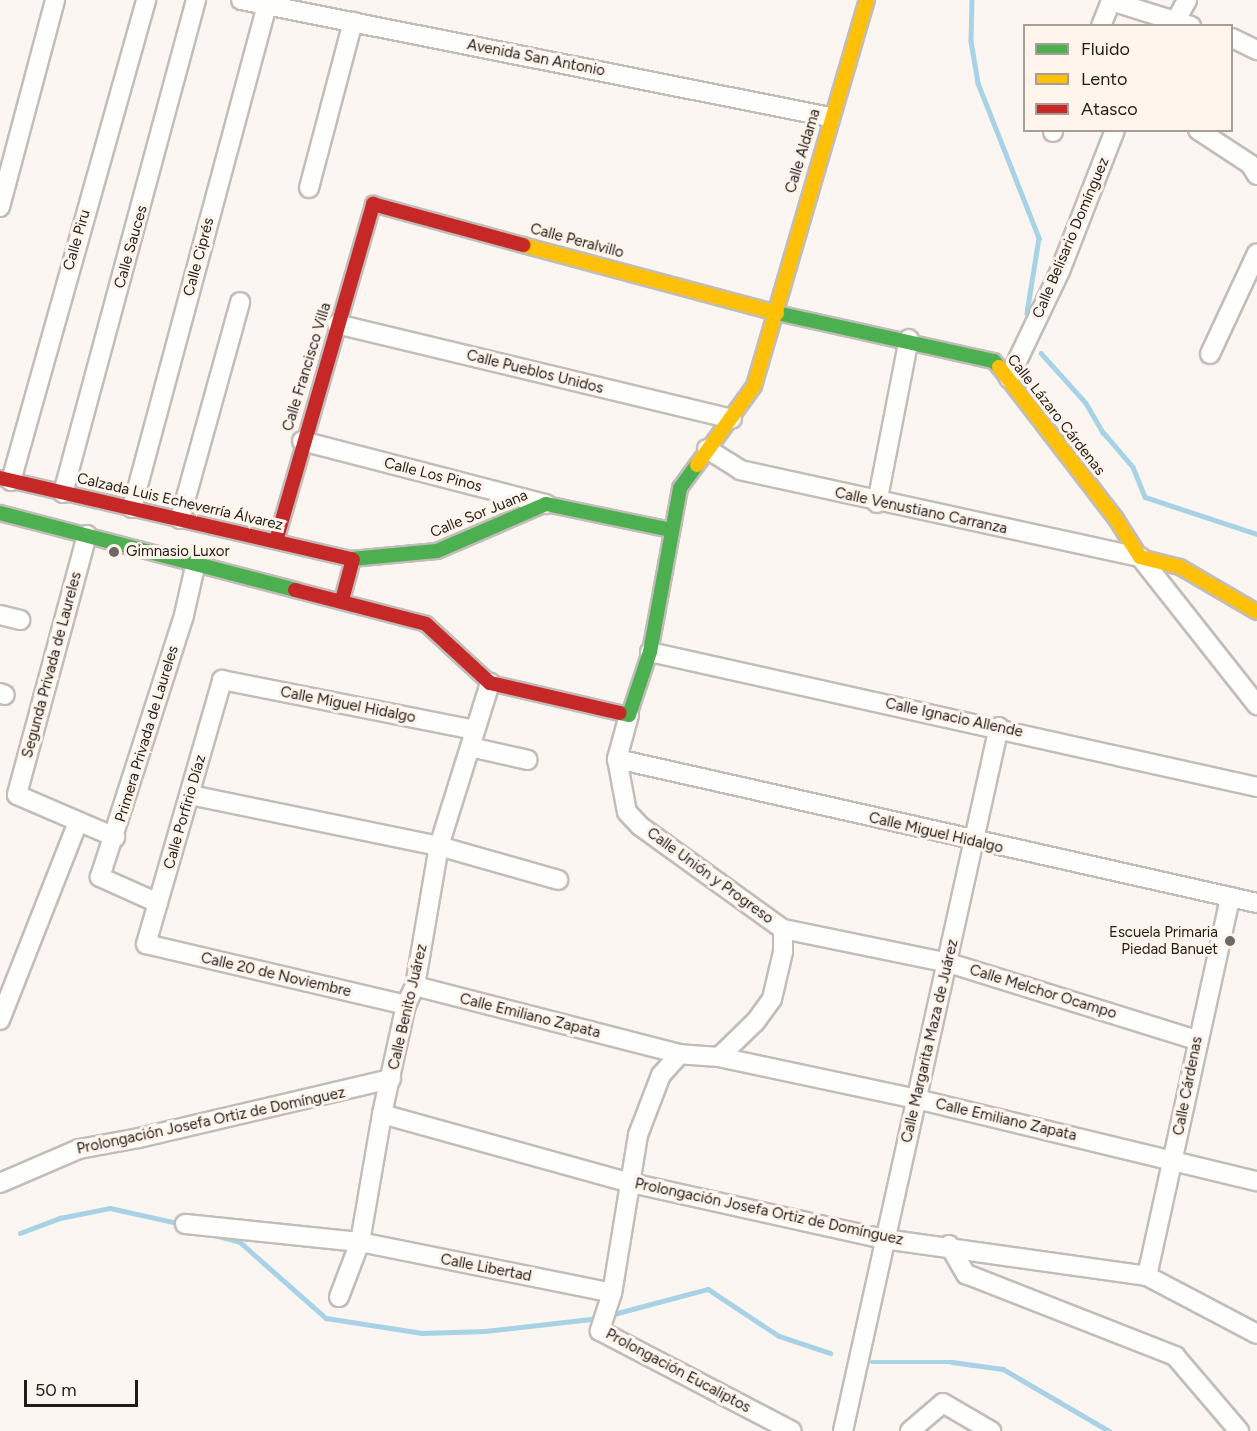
<!DOCTYPE html>
<meta charset="utf-8">
<style>
body{margin:0}
#map{position:relative;width:1257px;height:1431px;overflow:hidden;background:#fbf6f1;font-family:Figtree,sans-serif}
div>[style]{position:absolute}
.stream>*{height:4.5px;margin:-2.25px;padding:0 2.25px;transform-origin:2.25px;border-radius:2.25px;background:#a8d2e5}
.roads{filter:drop-shadow(2px 0 #c2bdb9) drop-shadow(-2px 0 #c2bdb9) drop-shadow(0 2px #c2bdb9) drop-shadow(0 -2px #c2bdb9)}
.street>*{height:18px;margin:-9px;padding:0 9px;transform-origin:9px;border-radius:9px;background:#fefefd}
.fast>*{height:14px;margin:-7px;padding:0 7px;transform-origin:7px;border-radius:7px;background:#4caf50}
.slow>*{height:14px;margin:-7px;padding:0 7px;transform-origin:7px;border-radius:7px;background:#ffc107}
.jam>*{height:14px;margin:-7px;padding:0 7px;transform-origin:7px;border-radius:7px;background:#c62828}
.dots>*{width:16px;height:16px;translate:-50% -50%;box-sizing:border-box;border:3px solid #fff5ed;border-radius:50%}
span{translate:-50% -50%;white-space:nowrap;text-align:center;line-height:1.15;-webkit-text-stroke:6px #fff5ed;paint-order:stroke}
.street-label{font-size:15px;color:#221c17}
.poi-label{font-size:15px;color:#221c17}
.left{translate:0 -50%;text-align:left}
.right{translate:-100% -50%;text-align:right}
.legend{position:absolute;left:1023px;top:24px;width:210px;height:108px;box-sizing:border-box;background:#fff5ed;border:2px solid #a79e97;margin:0;padding:8px 10px;list-style:none;font-size:18px;color:#221c17}
.legend li{display:flex;align-items:center;gap:12px;height:30px}
.legend b{width:30px;border:2px solid #a79e97}
.scale{position:absolute;left:24px;top:1380px;width:114px;height:27px;box-sizing:border-box;border:3px solid #221c17;border-top:0;padding-left:8px;font-size:18px;line-height:21px;white-space:nowrap;color:#221c17;-webkit-text-stroke:4px #fff5ed;paint-order:stroke}
</style>
<div id="map">
<div class="stream">
<div style="left:972px;top:0;width:41px;rotate:91.4deg"></div>
<div style="left:971px;top:41px;width:43px;rotate:80.5deg"></div>
<div style="left:978px;top:83px;width:167px;rotate:68.5deg"></div>
<div style="left:1039px;top:238px;width:76px;rotate:99.1deg"></div>
<div style="left:1041px;top:353px;width:67px;rotate:48deg"></div>
<div style="left:1086px;top:403px;width:34px;rotate:60deg"></div>
<div style="left:1103px;top:432px;width:46px;rotate:49.4deg"></div>
<div style="left:1133px;top:467px;width:32px;rotate:68deg"></div>
<div style="left:1145px;top:497px;width:118px;rotate:18.3deg"></div>
<div style="left:20px;top:1233px;width:43px;rotate:-20.6deg"></div>
<div style="left:60px;top:1218px;width:51px;rotate:-11.3deg"></div>
<div style="left:110px;top:1208px;width:74px;rotate:12.5deg"></div>
<div style="left:219px;top:1236px;width:22px;rotate:16deg"></div>
<div style="left:240px;top:1242px;width:115px;rotate:41.5deg"></div>
<div style="left:326px;top:1318px;width:97px;rotate:8.9deg"></div>
<div style="left:422px;top:1333px;width:63px;rotate:-1.8deg"></div>
<div style="left:485px;top:1331px;width:115px;rotate:-6.5deg"></div>
<div style="left:610px;top:1315px;width:101px;rotate:-14.9deg"></div>
<div style="left:708px;top:1289px;width:85px;rotate:33.5deg"></div>
<div style="left:779px;top:1336px;width:54px;rotate:18.4deg"></div>
<div style="left:872px;top:1362px;width:80px"></div>
<div style="left:952px;top:1362px;width:51px;rotate:7.8deg"></div>
<div style="left:1003px;top:1369px;width:123px;rotate:30.3deg"></div>
</div>
<div class="roads">
<div class="street">
<div style="left:241px;top:0;width:601px;rotate:11.24deg"></div>
<div style="left:1175px;top:22px;width:25px;rotate:-61deg"></div>
<div style="left:1101px;top:26px;width:27px;rotate:-68deg"></div>
<div style="left:1111px;top:1px;width:84px;rotate:17.4deg"></div>
<div style="left:1232px;top:38px;width:28px;rotate:26deg"></div>
<div style="left:1198px;top:130px;width:62px;rotate:33.2deg"></div>
<div style="left:1250px;top:164px;width:13px;rotate:58deg"></div>
<div style="left:1053px;top:132px;width:2px;rotate:-90deg"></div>
<div style="left:309px;top:188px;width:172px;rotate:-75.2deg"></div>
<div style="left:0;top:207px;width:214px;rotate:-75.1deg"></div>
<div style="left:337px;top:324px;width:406px;rotate:13.5deg"></div>
<div style="left:1210px;top:354px;width:111px;rotate:-65deg"></div>
<div style="left:1009px;top:378px;width:119px;rotate:-64.5deg"></div>
<div style="left:1060px;top:271px;width:151px;rotate:-68.7deg"></div>
<div style="left:302px;top:441px;width:252px;rotate:14.5deg"></div>
<div style="left:707px;top:449px;width:39px;rotate:32deg"></div>
<div style="left:740px;top:470px;width:409px;rotate:12.3deg"></div>
<div style="left:1140px;top:557px;width:189px;rotate:51.7deg"></div>
<div style="left:11px;top:481px;width:500px;rotate:-74.3deg"></div>
<div style="left:63px;top:493px;width:511px;rotate:-74.9deg"></div>
<div style="left:877px;top:503px;width:167px;rotate:-79deg"></div>
<div style="left:132px;top:508px;width:521px;rotate:-74.98deg"></div>
<div style="left:180px;top:519px;width:225px;rotate:-74.5deg"></div>
<div style="left:87px;top:535px;width:269px;rotate:105.1deg"></div>
<div style="left:17px;top:795px;width:107px;rotate:23.2deg"></div>
<div style="left:0;top:615px;width:21px;rotate:14deg"></div>
<div style="left:650px;top:652px;width:622px;rotate:12.54deg"></div>
<div style="left:0;top:693px;width:5px;rotate:22deg"></div>
<div style="left:629px;top:715px;width:46px;rotate:105.3deg"></div>
<div style="left:617px;top:759px;width:54px;rotate:79.3deg"></div>
<div style="left:627px;top:812px;width:19px;rotate:47deg"></div>
<div style="left:640px;top:826px;width:176px;rotate:35.8deg"></div>
<div style="left:783px;top:929px;width:23px;rotate:90deg"></div>
<div style="left:783px;top:952px;width:48px;rotate:103.2deg"></div>
<div style="left:772px;top:999px;width:29px;rotate:126deg"></div>
<div style="left:755px;top:1022px;width:50px;rotate:135.8deg"></div>
<div style="left:719px;top:1057px;width:39px;rotate:-176deg"></div>
<div style="left:680px;top:1054px;width:28px;rotate:132deg"></div>
<div style="left:661px;top:1075px;width:64px;rotate:111deg"></div>
<div style="left:638px;top:1135px;width:160px;rotate:99.3deg"></div>
<div style="left:612px;top:1293px;width:40px;rotate:108deg"></div>
<div style="left:600px;top:1331px;width:216px;rotate:27.5deg"></div>
<div style="left:470px;top:747px;width:59px;rotate:12.6deg"></div>
<div style="left:617px;top:759px;width:656px;rotate:12.68deg"></div>
<div style="left:190px;top:795px;width:254px;rotate:11.6deg"></div>
<div style="left:439px;top:846px;width:124px;rotate:15.9deg"></div>
<div style="left:158px;top:903px;width:64px;rotate:-155.9deg"></div>
<div style="left:100px;top:877px;width:275px;rotate:-72.2deg"></div>
<div style="left:184px;top:615px;width:54px;rotate:-77.2deg"></div>
<div style="left:783px;top:929px;width:169px;rotate:11.6deg"></div>
<div style="left:949px;top:963px;width:259px;rotate:17.3deg"></div>
<div style="left:415px;top:986px;width:274px;rotate:14.4deg"></div>
<div style="left:406px;top:1005px;width:267px;rotate:-166.8deg"></div>
<div style="left:146px;top:944px;width:275px;rotate:-73.9deg"></div>
<div style="left:222px;top:680px;width:257px;rotate:11.2deg"></div>
<div style="left:0;top:1020px;width:213px;rotate:-68.5deg"></div>
<div style="left:719px;top:1057px;width:202px;rotate:12deg"></div>
<div style="left:917px;top:1099px;width:350px;rotate:13.6deg"></div>
<div style="left:382px;top:1114px;width:258px;rotate:15.5deg"></div>
<div style="left:631px;top:1183px;width:259px;rotate:12.5deg"></div>
<div style="left:884px;top:1239px;width:266px;rotate:8deg"></div>
<div style="left:1147px;top:1276px;width:124px;rotate:27.8deg"></div>
<div style="left:0;top:1183px;width:86px;rotate:-23.3deg"></div>
<div style="left:79px;top:1149px;width:61px;rotate:-10.4deg"></div>
<div style="left:139px;top:1138px;width:259px;rotate:-13.2deg"></div>
<div style="left:185px;top:1224px;width:176px;rotate:5.9deg"></div>
<div style="left:360px;top:1242px;width:257px;rotate:11.4deg"></div>
<div style="left:949px;top:1245px;width:34px;rotate:60deg"></div>
<div style="left:966px;top:1274px;width:225px;rotate:21.4deg"></div>
<div style="left:1175px;top:1356px;width:99px;rotate:49.5deg"></div>
<div style="left:1147px;top:1276px;width:388px;rotate:-77.6deg"></div>
<div style="left:339px;top:1297px;width:59px;rotate:-69.1deg"></div>
<div style="left:360px;top:1242px;width:130px;rotate:-80.2deg"></div>
<div style="left:382px;top:1114px;width:112px;rotate:-77.6deg"></div>
<div style="left:406px;top:1005px;width:21px;rotate:-65deg"></div>
<div style="left:415px;top:986px;width:142px;rotate:-80.3deg"></div>
<div style="left:439px;top:846px;width:171px;rotate:-72.6deg"></div>
<div style="left:843px;top:1431px;width:721px;rotate:-77.51deg"></div>
<div style="left:910px;top:1431px;width:43px;rotate:-40.3deg"></div>
<div style="left:943px;top:1403px;width:56px;rotate:30.3deg"></div>
</div>
<div class="fast">
<div style="left:777px;top:313px;width:222px;rotate:12.5deg"></div>
<div style="left:994px;top:361px;width:8px;rotate:50deg"></div>
<div style="left:0;top:513px;width:305px;rotate:14.6deg"></div>
<div style="left:351px;top:559px;width:86px;rotate:-5.3deg"></div>
<div style="left:437px;top:551px;width:119px;rotate:-23.3deg"></div>
<div style="left:546px;top:504px;width:127px;rotate:11.8deg"></div>
<div style="left:620px;top:713px;width:9px;rotate:13deg"></div>
<div style="left:629px;top:715px;width:66px;rotate:-71.6deg"></div>
<div style="left:650px;top:652px;width:167px;rotate:-79.6deg"></div>
<div style="left:680px;top:488px;width:29px;rotate:-54deg"></div>
</div>
<div class="slow">
<div style="left:523px;top:245px;width:263px;rotate:15deg"></div>
<div style="left:999px;top:367px;width:192px;rotate:52.4deg"></div>
<div style="left:1116px;top:519px;width:45px;rotate:57.7deg"></div>
<div style="left:1140px;top:557px;width:41px;rotate:14deg"></div>
<div style="left:1180px;top:567px;width:89px;rotate:30.3deg"></div>
<div style="left:697px;top:465px;width:97px;rotate:-54.2deg"></div>
<div style="left:754px;top:386px;width:402px;rotate:-73.7deg"></div>
</div>
<div class="jam">
<div style="left:0;top:478px;width:360px;rotate:13deg"></div>
<div style="left:276px;top:541px;width:351px;rotate:-73.9deg"></div>
<div style="left:373px;top:204px;width:156px;rotate:15.3deg"></div>
<div style="left:295px;top:590px;width:135px;rotate:14.5deg"></div>
<div style="left:426px;top:624px;width:87px;rotate:42.7deg"></div>
<div style="left:490px;top:683px;width:133px;rotate:13deg"></div>
<div style="left:342px;top:600px;width:42px;rotate:-75deg"></div>
</div>
</div>
<div class="dots">
<div style="left:114px;top:552px;background:#6e6863"></div>
<div style="left:1230px;top:941px;background:#6e6863"></div>
</div>
<div class="street-label">
<span style="left:536px;top:58px;rotate:11deg">Avenida San Antonio</span>
<span style="left:803px;top:151px;rotate:-73deg">Calle Aldama</span>
<span style="left:1071px;top:238px;rotate:-67deg">Calle Belisario Domínguez</span>
<span style="left:77px;top:240px;rotate:-74deg">Calle Piru</span>
<span style="left:577px;top:241px;rotate:15deg">Calle Peralvillo</span>
<span style="left:131px;top:247px;rotate:-74deg">Calle Sauces</span>
<span style="left:199px;top:257px;rotate:-75deg">Calle Ciprés</span>
<span style="left:307px;top:367px;rotate:-73deg">Calle Francisco Villa</span>
<span style="left:535px;top:372px;rotate:14deg">Calle Pueblos Unidos</span>
<span style="left:1056px;top:415px;rotate:52deg">Calle Lázaro Cárdenas</span>
<span style="left:433px;top:475px;rotate:14deg">Calle Los Pinos</span>
<span style="left:180px;top:502px;rotate:13deg">Calzada Luis Echeverría Álvarez</span>
<span style="left:921px;top:511px;rotate:12deg">Calle Venustiano Carranza</span>
<span style="left:479px;top:514px;rotate:-22deg">Calle Sor Juana</span>
<span style="left:52px;top:665px;rotate:-75deg">Segunda Privada de Laureles</span>
<span style="left:348px;top:705px;rotate:11deg">Calle Miguel Hidalgo</span>
<span style="left:954px;top:718px;rotate:12deg">Calle Ignacio Allende</span>
<span style="left:147px;top:734px;rotate:-73deg">Primera Privada de Laureles</span>
<span style="left:185px;top:812px;rotate:-74deg">Calle Porfirio Díaz</span>
<span style="left:936px;top:833px;rotate:13deg">Calle Miguel Hidalgo</span>
<span style="left:710px;top:876px;rotate:36deg">Calle Unión y Progreso</span>
<span style="left:276px;top:975px;rotate:13deg">Calle 20 de Noviembre</span>
<span style="left:1043px;top:992px;rotate:17deg">Calle Melchor Ocampo</span>
<span style="left:408px;top:1007px;rotate:-77deg">Calle Benito Juárez</span>
<span style="left:530px;top:1016px;rotate:14deg">Calle Emiliano Zapata</span>
<span style="left:930px;top:1041px;rotate:-77deg">Calle Margarita Maza de Juárez</span>
<span style="left:1188px;top:1086px;rotate:-79deg">Calle Cárdenas</span>
<span style="left:1006px;top:1120px;rotate:13deg">Calle Emiliano Zapata</span>
<span style="left:211px;top:1121px;rotate:-12deg">Prolongación Josefa Ortiz de Domínguez</span>
<span style="left:769px;top:1212px;rotate:12deg">Prolongación Josefa Ortiz de Domínguez</span>
<span style="left:486px;top:1268px;rotate:11deg">Calle Libertad</span>
<span style="left:678px;top:1371px;rotate:28deg">Prolongación Eucaliptos</span>
</div>
<div class="poi-label">
<span class="left" style="left:126px;top:552px">Gimnasio Luxor</span>
<span class="right" style="left:1218px;top:941px">Escuela Primaria<br>Piedad Banuet</span>
</div>
<ul class="legend">
<li><b style="height:8px;background:#4caf50"></b>Fluido</li>
<li><b style="height:8px;background:#ffc107"></b>Lento</li>
<li><b style="height:8px;background:#c62828"></b>Atasco</li>
</ul>
<div class="scale">50 m</div>
</div>
